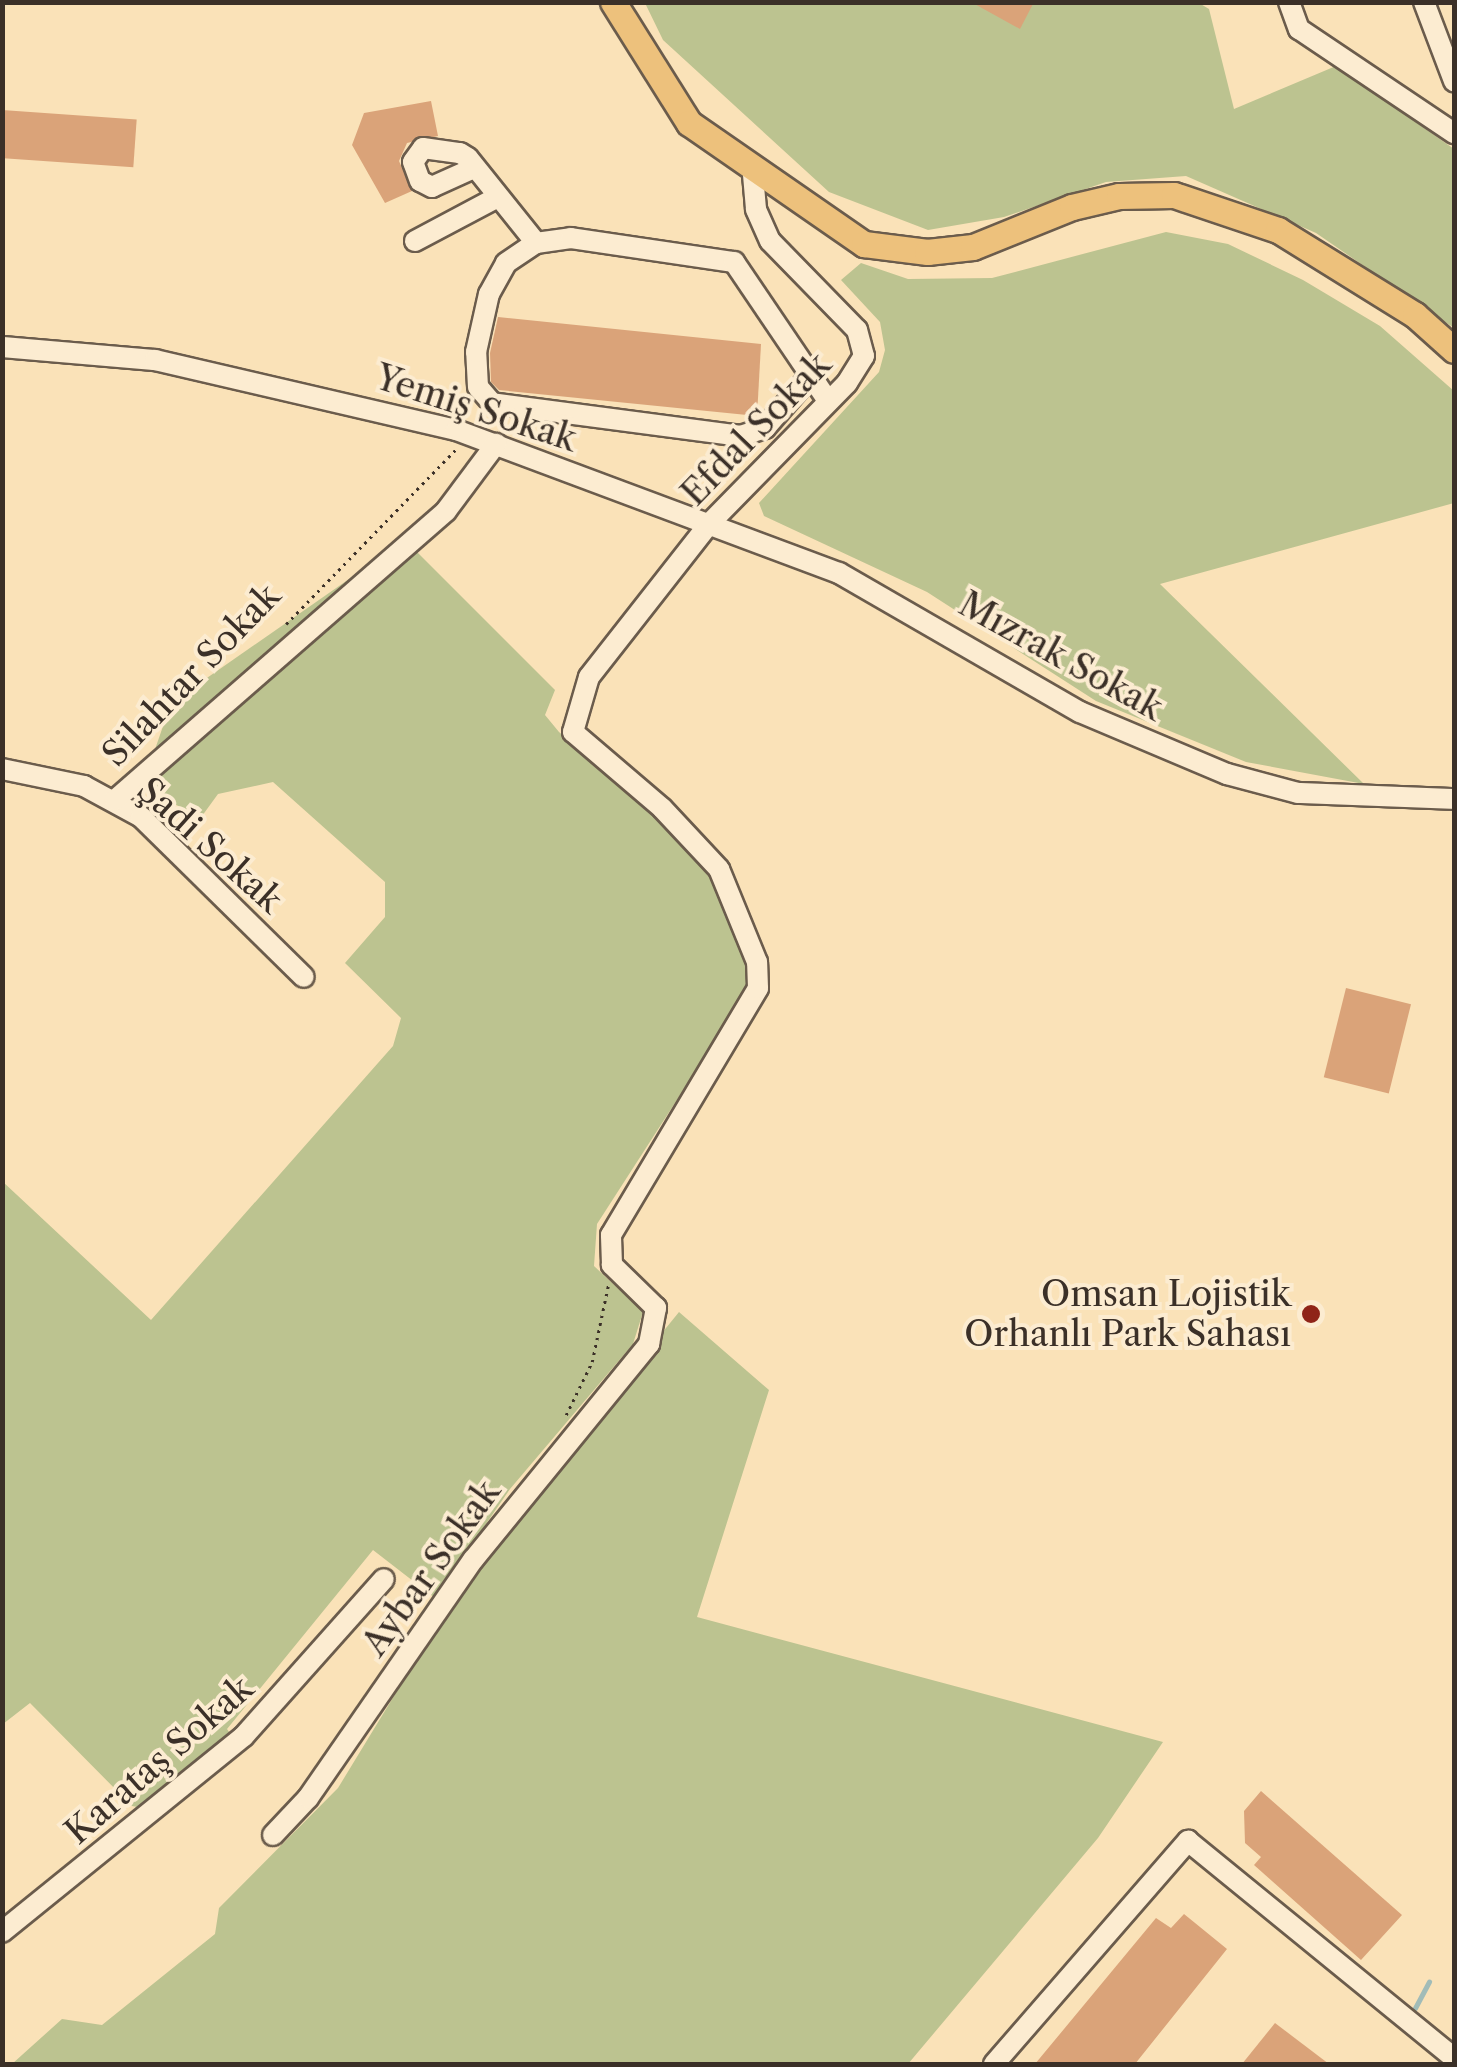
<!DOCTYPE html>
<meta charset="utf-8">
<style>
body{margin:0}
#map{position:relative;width:1457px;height:2067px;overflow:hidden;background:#fae2b8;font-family:"Libre Caslon Text",serif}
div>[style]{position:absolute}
.green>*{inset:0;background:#bcc390}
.stream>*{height:5px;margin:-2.5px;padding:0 2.5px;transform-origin:2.5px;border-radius:2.5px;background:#a1bcb8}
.building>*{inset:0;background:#daa379;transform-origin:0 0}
.path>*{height:2.5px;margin-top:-1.25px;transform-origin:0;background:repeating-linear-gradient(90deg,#3b3028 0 2.5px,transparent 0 7.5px)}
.roads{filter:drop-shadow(2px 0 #6b5c4c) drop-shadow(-2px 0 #6b5c4c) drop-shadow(0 2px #6b5c4c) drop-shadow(0 -2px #6b5c4c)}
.minor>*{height:20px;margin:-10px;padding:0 10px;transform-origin:10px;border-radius:10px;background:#fcecd1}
.major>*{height:25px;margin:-12.5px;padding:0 12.5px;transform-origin:12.5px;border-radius:12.5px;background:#edc17c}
.dots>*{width:28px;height:28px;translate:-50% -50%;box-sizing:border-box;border:5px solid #fcecd1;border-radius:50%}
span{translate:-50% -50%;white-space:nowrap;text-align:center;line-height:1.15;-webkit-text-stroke:8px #fcecd1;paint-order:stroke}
.street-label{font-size:35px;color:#3b3028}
.poi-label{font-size:35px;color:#3b3028}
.right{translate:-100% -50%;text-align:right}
.frame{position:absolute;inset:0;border:5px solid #3b3028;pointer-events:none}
</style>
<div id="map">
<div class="green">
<div style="clip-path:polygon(645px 3px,1199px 3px,1209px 9px,1234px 109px,1336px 66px,1454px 149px,1454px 328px,1316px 233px,1186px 176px,1106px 182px,1004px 217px,928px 230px,829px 192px,663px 40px)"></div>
<div style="clip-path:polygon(1166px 232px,1228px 244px,1303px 280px,1380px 326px,1454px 391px,1454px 503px,1160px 584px,1364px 784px,1246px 762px,1096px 701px,927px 592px,764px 516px,759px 503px,879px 372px,885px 350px,880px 322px,841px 280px,861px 263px,908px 279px,992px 278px)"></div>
<div style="clip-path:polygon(405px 540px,555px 690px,545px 715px,559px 732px,698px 853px,729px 901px,749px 960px,749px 988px,597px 1224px,594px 1266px,643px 1312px,633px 1344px,510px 1489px,435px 1598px,373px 1550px,227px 1729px,232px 1736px,149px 1809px,132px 1806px,30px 1703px,3px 1724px,2px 1181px,151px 1320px,393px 1046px,401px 1018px,345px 963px,385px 917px,385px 882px,273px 782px,218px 794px,202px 816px,141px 790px,171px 703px)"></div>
<div style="clip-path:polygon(679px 1312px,769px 1390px,697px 1617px,1163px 1742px,1098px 1838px,908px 2064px,12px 2064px,62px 2019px,102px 2025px,215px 1934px,219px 1908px,338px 1788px,475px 1563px)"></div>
</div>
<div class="stream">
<div style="left:1415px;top:2008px;width:30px;rotate:-62deg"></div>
</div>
<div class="building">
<div style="clip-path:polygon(971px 2px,1034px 2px,1020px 29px)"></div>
<div style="clip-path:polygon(431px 101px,438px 136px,407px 143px,399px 161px,412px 191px,385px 203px,352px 145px,364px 113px)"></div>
<div style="left:2px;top:110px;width:135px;height:48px;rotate:4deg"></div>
<div style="clip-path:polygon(498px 317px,761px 344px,757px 416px,499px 390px,491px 382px,490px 353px)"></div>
<div style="left:1346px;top:988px;width:67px;height:92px;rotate:14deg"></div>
<div style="clip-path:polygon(1261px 1791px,1402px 1915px,1361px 1960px,1254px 1865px,1261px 1857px,1245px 1843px,1244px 1811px)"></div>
<div style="clip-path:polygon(1184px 1914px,1227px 1949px,1135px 2064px,1035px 2064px,1156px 1918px,1171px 1928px)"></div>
<div style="clip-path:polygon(1275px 2023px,1329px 2064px,1242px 2064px)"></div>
</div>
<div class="path">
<div style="left:286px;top:624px;width:243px;rotate:-45.8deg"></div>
<div style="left:566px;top:1415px;width:59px;rotate:-63.9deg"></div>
<div style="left:592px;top:1362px;width:78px;rotate:-78.1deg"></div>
</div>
<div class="roads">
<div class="minor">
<div style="left:1289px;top:2px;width:29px;rotate:70deg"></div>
<div style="left:1299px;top:29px;width:187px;rotate:33.9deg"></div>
<div style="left:1424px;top:2px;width:85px;rotate:69.2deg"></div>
<div style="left:474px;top:168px;width:46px;rotate:155.7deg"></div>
<div style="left:432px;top:187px;width:13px;rotate:-153deg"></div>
<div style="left:420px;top:181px;width:20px;rotate:-110deg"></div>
<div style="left:413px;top:162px;width:17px;rotate:-54deg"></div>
<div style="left:423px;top:148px;width:37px;rotate:8deg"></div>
<div style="left:460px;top:153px;width:9px;rotate:32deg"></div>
<div style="left:468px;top:158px;width:109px;rotate:51.3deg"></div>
<div style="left:415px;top:241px;width:92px;rotate:-28deg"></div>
<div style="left:2px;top:347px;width:154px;rotate:4.9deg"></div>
<div style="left:155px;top:360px;width:309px;rotate:13.1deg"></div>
<div style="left:456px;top:430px;width:409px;rotate:20.5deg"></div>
<div style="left:839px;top:573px;width:278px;rotate:30deg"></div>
<div style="left:1080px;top:712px;width:160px;rotate:22.9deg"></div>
<div style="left:1227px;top:774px;width:73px;rotate:15deg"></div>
<div style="left:1298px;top:793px;width:156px;rotate:2.2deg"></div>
<div style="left:811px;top:375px;width:70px;rotate:131deg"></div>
<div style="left:765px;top:428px;width:25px;rotate:162deg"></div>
<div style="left:741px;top:436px;width:251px;rotate:-172.5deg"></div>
<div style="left:492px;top:403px;width:21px;rotate:-131deg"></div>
<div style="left:478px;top:387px;width:35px;rotate:-93deg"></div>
<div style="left:476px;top:352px;width:59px;rotate:-77.4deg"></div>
<div style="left:489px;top:294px;width:35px;rotate:-61deg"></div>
<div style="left:506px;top:263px;width:36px;rotate:-34deg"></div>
<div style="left:536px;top:243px;width:35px;rotate:-8deg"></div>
<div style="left:571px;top:238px;width:165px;rotate:8.4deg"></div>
<div style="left:734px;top:262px;width:168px;rotate:55.9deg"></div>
<div style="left:2px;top:769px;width:84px;rotate:11.7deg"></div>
<div style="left:84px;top:786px;width:65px;rotate:28.5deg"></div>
<div style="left:141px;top:817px;width:228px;rotate:44.5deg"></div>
<div style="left:115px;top:800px;width:439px;rotate:-41.1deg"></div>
<div style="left:446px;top:511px;width:84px;rotate:-53.3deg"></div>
<div style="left:273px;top:1835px;width:51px;rotate:-46.6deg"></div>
<div style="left:308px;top:1798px;width:290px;rotate:-55.3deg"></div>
<div style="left:473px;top:1560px;width:279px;rotate:-50.8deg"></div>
<div style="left:649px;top:1344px;width:37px;rotate:-79deg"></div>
<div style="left:656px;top:1308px;width:62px;rotate:-135.7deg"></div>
<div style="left:612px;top:1265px;width:30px;rotate:-92deg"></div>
<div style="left:611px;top:1235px;width:287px;rotate:-59.2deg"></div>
<div style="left:758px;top:988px;width:26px;rotate:-92deg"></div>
<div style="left:757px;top:962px;width:100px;rotate:-112.2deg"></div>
<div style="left:719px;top:869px;width:83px;rotate:-133.1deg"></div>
<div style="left:662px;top:808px;width:117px;rotate:-139.5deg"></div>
<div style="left:573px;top:732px;width:57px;rotate:-73.8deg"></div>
<div style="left:589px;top:677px;width:194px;rotate:-51.9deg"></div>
<div style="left:709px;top:524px;width:197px;rotate:-45.6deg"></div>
<div style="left:847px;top:383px;width:32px;rotate:-58deg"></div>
<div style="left:864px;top:356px;width:27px;rotate:-105deg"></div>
<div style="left:857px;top:330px;width:124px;rotate:-134.3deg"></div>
<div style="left:770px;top:241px;width:35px;rotate:-114deg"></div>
<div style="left:756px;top:209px;width:38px;rotate:-95deg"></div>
<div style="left:2px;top:1932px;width:311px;rotate:-39deg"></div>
<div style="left:244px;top:1736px;width:210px;rotate:-48.3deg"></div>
<div style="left:994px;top:2064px;width:296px;rotate:-49deg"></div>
<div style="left:1188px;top:1841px;width:343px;rotate:39.2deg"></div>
</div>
<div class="major">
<div style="left:613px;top:2px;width:143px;rotate:57.9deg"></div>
<div style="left:689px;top:123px;width:213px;rotate:34.7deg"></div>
<div style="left:864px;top:244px;width:64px;rotate:7.2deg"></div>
<div style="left:927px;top:252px;width:46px;rotate:-6.2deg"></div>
<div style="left:973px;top:247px;width:107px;rotate:-22deg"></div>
<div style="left:1072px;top:207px;width:48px;rotate:-13.2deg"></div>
<div style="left:1119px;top:196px;width:55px;rotate:-1deg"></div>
<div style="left:1174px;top:195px;width:110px;rotate:18.6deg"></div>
<div style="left:1278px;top:230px;width:161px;rotate:31.8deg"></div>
<div style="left:1415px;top:315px;width:52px;rotate:41.9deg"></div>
</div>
</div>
<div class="dots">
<div style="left:1311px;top:1314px;background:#8f2418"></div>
</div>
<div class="street-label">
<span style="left:476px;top:408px;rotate:18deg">Yemiş Sokak</span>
<span style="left:756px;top:429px;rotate:-46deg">Efdal Sokak</span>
<span style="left:1061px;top:656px;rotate:29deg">Mızrak Sokak</span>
<span style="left:191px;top:675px;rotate:-46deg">Silahtar Sokak</span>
<span style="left:210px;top:845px;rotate:42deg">Şadi Sokak</span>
<span style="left:431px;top:1568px;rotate:-54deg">Aybar Sokak</span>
<span style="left:159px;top:1760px;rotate:-41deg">Karataş Sokak</span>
</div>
<div class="poi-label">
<span class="right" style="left:1291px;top:1314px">Omsan Lojistik<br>Orhanlı Park Sahası</span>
</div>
<div class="frame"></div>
</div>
